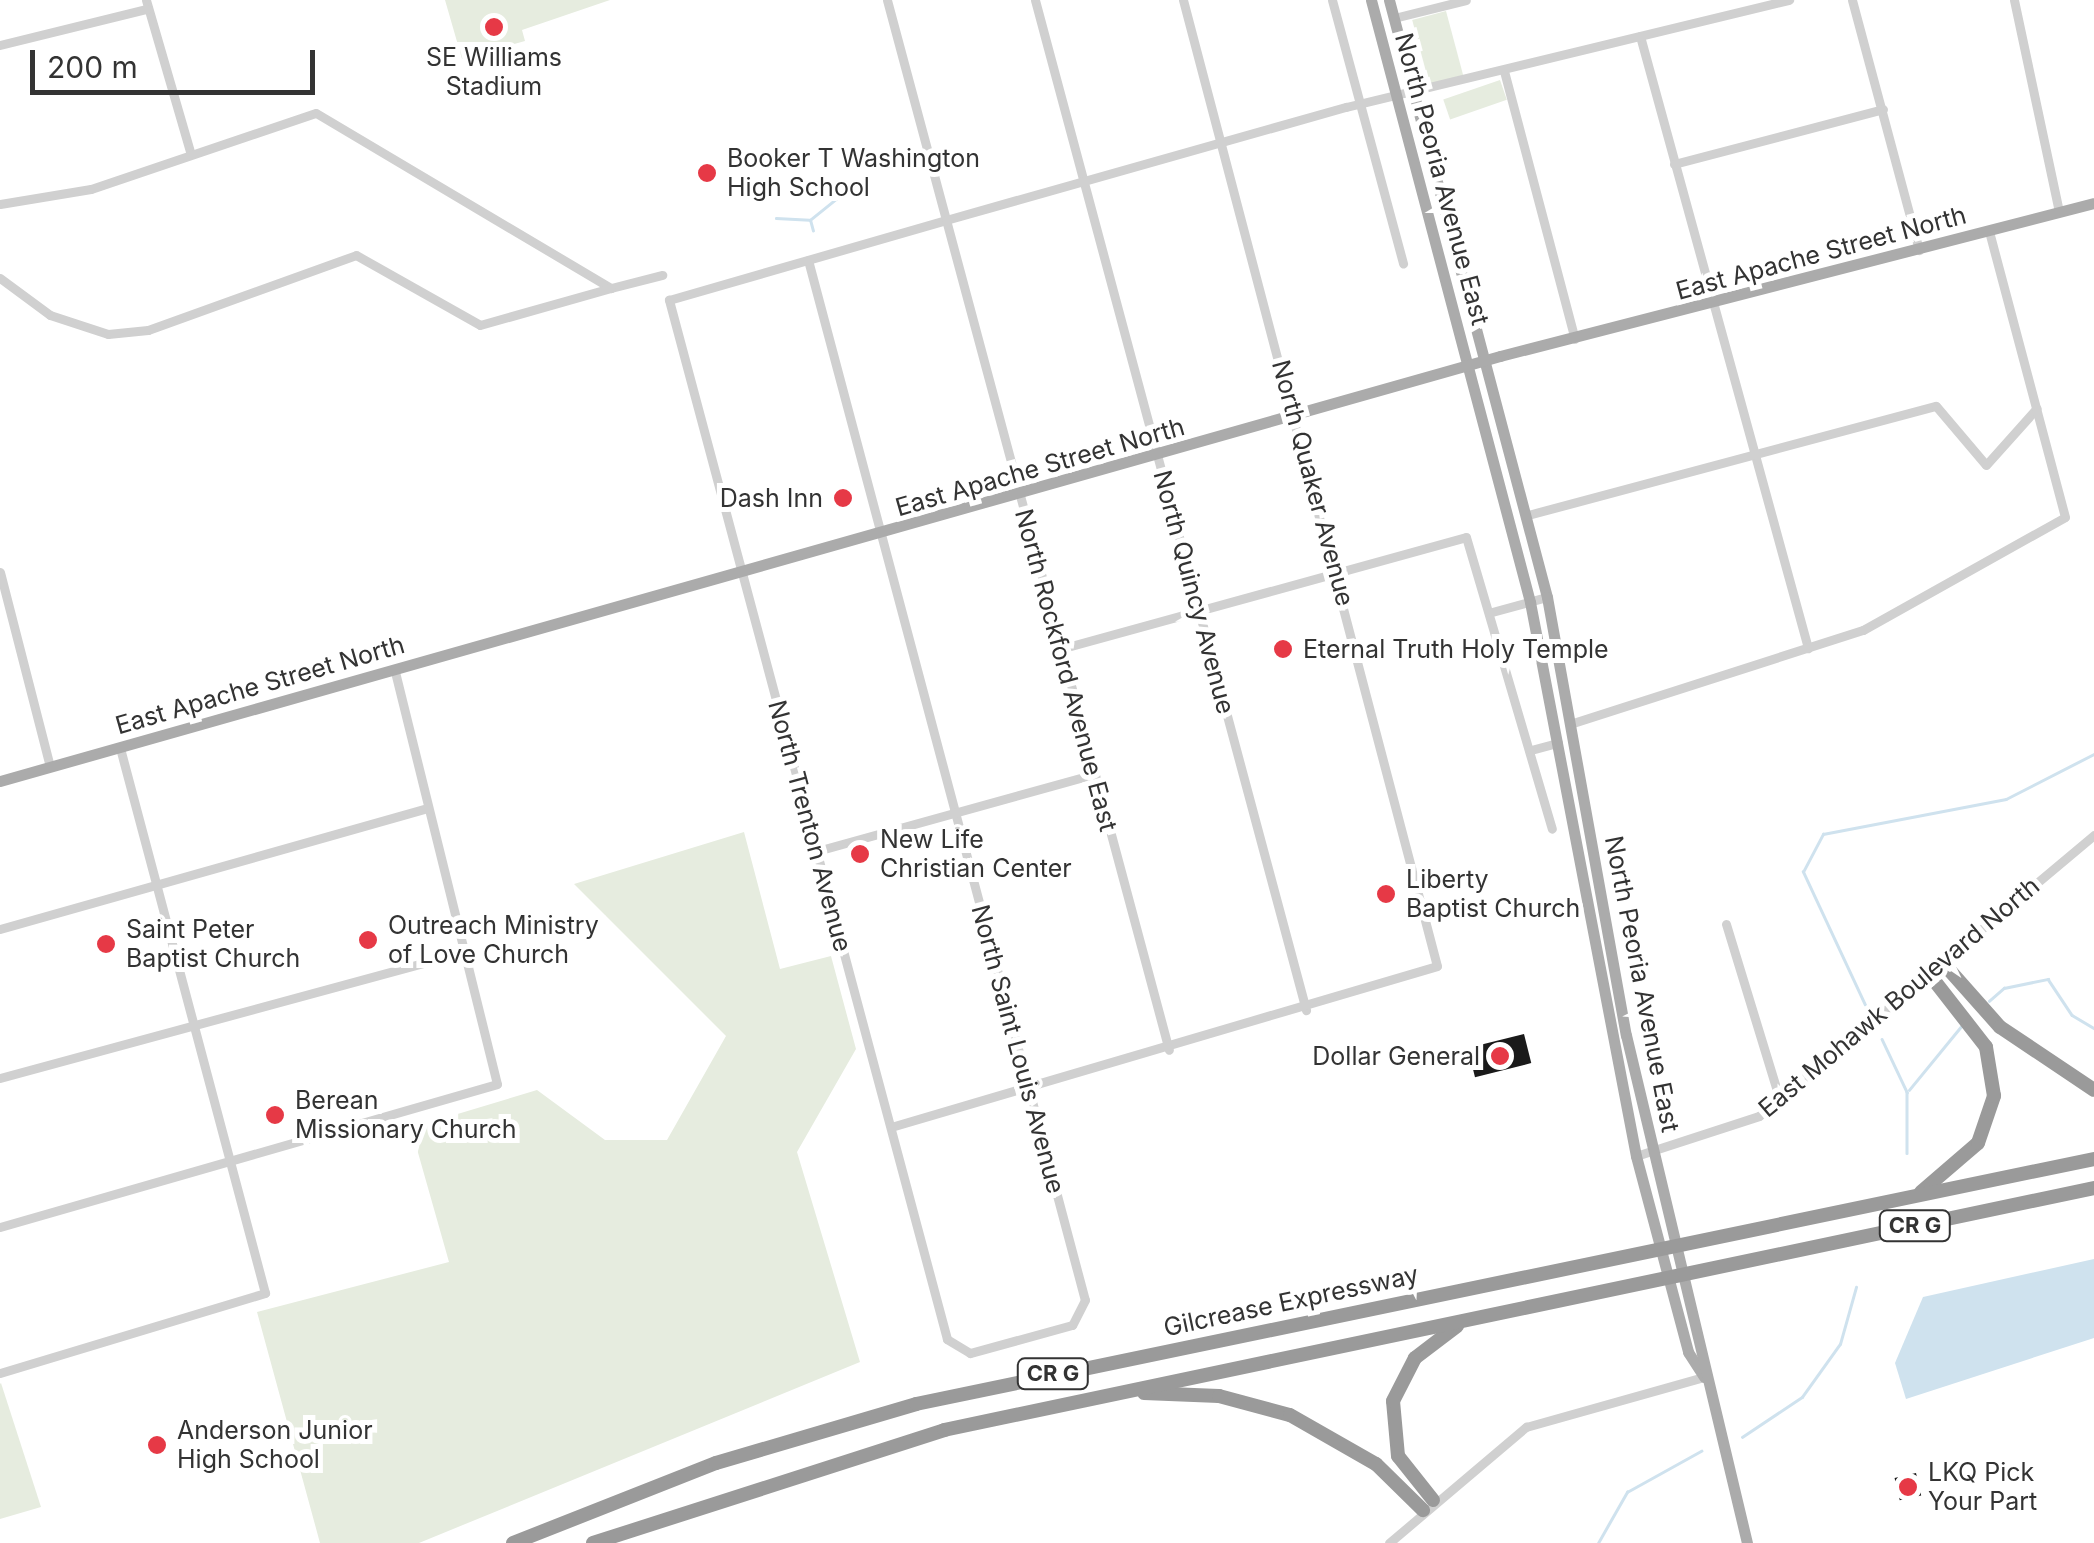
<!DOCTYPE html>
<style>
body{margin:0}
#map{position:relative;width:2094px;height:1543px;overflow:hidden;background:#fff;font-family:Inter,sans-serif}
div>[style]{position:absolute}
.green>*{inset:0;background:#e6ecdf;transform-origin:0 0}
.water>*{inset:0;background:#cfe2ee}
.stream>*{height:2.5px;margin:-1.25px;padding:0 1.25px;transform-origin:1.25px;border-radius:1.25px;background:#cfe2ee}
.building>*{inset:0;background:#1a1a1a;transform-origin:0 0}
.minor>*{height:9px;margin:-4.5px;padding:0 4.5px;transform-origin:4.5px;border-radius:4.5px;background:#d0d0d0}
.major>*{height:11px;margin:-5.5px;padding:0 5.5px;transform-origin:5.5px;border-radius:5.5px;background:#ababab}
.highway>*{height:14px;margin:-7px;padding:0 7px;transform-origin:7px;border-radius:7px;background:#9a9a9a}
.dots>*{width:28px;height:28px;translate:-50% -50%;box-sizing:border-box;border:5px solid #fff;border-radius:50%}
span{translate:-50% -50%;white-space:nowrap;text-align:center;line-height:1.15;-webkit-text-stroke:10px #fff;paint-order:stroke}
.shield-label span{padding:2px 8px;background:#fff;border:2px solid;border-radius:8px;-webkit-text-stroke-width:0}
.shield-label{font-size:22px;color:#333;font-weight:700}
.poi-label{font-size:25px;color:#333}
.left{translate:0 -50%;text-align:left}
.right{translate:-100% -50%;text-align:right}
.street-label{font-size:25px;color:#333}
.scale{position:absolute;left:30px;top:50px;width:285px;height:45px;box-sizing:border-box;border:5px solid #333;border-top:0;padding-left:12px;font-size:30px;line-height:35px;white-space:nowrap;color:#333;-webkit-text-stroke:8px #fff;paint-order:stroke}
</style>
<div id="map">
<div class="green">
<div style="clip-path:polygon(445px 0,610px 0,522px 30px,525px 41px,462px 59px)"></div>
<div style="left:1446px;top:11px;width:69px;height:35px;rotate:75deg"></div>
<div style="left:1500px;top:80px;width:21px;height:60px;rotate:71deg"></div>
<div style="clip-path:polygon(744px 832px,780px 969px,831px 956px,856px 1049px,797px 1152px,860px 1362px,419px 1543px,320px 1543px,257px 1312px,449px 1262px,411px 1128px,537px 1090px,605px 1140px,667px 1140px,726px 1036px,574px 884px)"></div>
<div style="clip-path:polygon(1px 1383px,41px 1507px,0 1519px,0 1384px)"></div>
</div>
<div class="water">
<div style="clip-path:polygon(2094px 1259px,2094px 1338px,1906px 1399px,1895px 1363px,1923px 1297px)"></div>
</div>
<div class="stream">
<div style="left:776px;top:218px;width:33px;rotate:3deg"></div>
<div style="left:813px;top:231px;width:11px;rotate:-105deg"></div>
<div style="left:810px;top:220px;width:35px;rotate:-39deg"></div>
<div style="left:837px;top:198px;width:16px;rotate:-90deg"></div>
<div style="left:1989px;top:1001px;width:20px;rotate:-41deg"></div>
<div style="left:2004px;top:988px;width:45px;rotate:-11.6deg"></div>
<div style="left:2048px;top:979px;width:43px;rotate:56.3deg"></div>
<div style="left:2072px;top:1015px;width:26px;rotate:31deg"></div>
<div style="left:1865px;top:1005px;width:147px;rotate:-115deg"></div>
<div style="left:1803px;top:872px;width:43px;rotate:-62.2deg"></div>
<div style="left:1823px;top:834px;width:186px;rotate:-10.8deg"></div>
<div style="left:2006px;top:799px;width:99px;rotate:-27.1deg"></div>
<div style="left:1882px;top:1039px;width:59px;rotate:64.7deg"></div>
<div style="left:1907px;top:1092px;width:61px;rotate:90deg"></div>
<div style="left:1909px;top:1090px;width:85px;rotate:-50.7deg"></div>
<div style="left:1742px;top:1437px;width:72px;rotate:-33.7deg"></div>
<div style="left:1802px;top:1397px;width:65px;rotate:-54.4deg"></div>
<div style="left:1840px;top:1344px;width:59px;rotate:-74.3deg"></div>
<div style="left:1598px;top:1543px;width:59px;rotate:-60.4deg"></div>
<div style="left:1627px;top:1492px;width:85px;rotate:-29deg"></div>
</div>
<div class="building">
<div style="left:1524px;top:1034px;width:30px;height:58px;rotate:76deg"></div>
<div style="left:1916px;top:1473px;width:23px;height:22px;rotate:77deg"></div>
</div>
<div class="minor">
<div style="left:146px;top:0;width:157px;rotate:73.8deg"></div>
<div style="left:887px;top:0;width:1087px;rotate:74.97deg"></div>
<div style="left:1035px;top:0;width:1046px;rotate:74.98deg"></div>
<div style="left:1332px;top:0;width:273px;rotate:74.9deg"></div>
<div style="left:1852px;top:0;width:259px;rotate:75deg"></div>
<div style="left:2014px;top:0;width:217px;rotate:78deg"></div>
<div style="left:1394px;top:18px;width:74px;rotate:-14deg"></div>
<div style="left:1640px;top:36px;width:635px;rotate:74.65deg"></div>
<div style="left:0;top:45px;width:151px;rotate:-13.8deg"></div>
<div style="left:1504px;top:71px;width:277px;rotate:75.2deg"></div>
<div style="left:1674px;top:164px;width:216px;rotate:-14.7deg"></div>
<div style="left:0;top:204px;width:92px;rotate:-9.4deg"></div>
<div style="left:91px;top:189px;width:237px;rotate:-18.7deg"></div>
<div style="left:316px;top:113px;width:343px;rotate:30.7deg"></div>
<div style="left:611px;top:288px;width:53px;rotate:-14.3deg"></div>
<div style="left:808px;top:260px;width:1076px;rotate:75.09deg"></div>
<div style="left:1085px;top:1300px;width:28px;rotate:117deg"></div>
<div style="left:1072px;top:1325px;width:106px;rotate:164.6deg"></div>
<div style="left:970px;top:1353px;width:27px;rotate:-149deg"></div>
<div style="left:947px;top:1339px;width:1076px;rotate:-104.98deg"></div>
<div style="left:669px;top:300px;width:288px;rotate:-16.1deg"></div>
<div style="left:946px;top:220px;width:416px;rotate:-15.8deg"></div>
<div style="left:1346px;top:107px;width:456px;rotate:-13.6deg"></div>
<div style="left:0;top:278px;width:62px;rotate:36.5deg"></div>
<div style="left:50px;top:315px;width:61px;rotate:18.1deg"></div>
<div style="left:108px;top:334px;width:40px;rotate:-5.7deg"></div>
<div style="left:148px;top:330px;width:221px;rotate:-19.8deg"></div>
<div style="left:356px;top:255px;width:142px;rotate:29.4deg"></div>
<div style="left:480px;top:325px;width:136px;rotate:-15.8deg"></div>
<div style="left:1528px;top:515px;width:422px;rotate:-15deg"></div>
<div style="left:1936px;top:406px;width:77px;rotate:49.7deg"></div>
<div style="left:1986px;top:465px;width:76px;rotate:-48.2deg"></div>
<div style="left:0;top:572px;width:201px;rotate:75.6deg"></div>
<div style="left:1492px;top:612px;width:57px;rotate:-15.3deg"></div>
<div style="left:1060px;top:649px;width:421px;rotate:-15.4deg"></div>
<div style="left:1466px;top:537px;width:304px;rotate:73.6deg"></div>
<div style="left:1573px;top:723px;width:305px;rotate:-17.8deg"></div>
<div style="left:1863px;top:630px;width:231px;rotate:-29.2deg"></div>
<div style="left:2065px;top:517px;width:296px;rotate:-104.9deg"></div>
<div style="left:1531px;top:750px;width:28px;rotate:-15deg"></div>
<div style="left:817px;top:851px;width:288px;rotate:-15.5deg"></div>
<div style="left:1726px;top:924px;width:185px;rotate:73deg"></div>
<div style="left:0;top:929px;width:442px;rotate:-15.8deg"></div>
<div style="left:0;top:1078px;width:481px;rotate:-15.2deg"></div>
<div style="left:891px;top:1127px;width:569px;rotate:-16.43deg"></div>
<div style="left:1437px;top:966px;width:999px;rotate:-104.73deg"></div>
<div style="left:1636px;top:1156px;width:129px;rotate:-18deg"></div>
<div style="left:1759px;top:1116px;width:437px;rotate:-40deg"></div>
<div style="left:0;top:1227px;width:517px;rotate:-16.05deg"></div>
<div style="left:497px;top:1084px;width:425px;rotate:-103.9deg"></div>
<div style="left:0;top:1373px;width:277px;rotate:-16.8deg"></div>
<div style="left:265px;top:1293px;width:564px;rotate:-104.9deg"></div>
<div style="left:1389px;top:1543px;width:180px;rotate:-40.3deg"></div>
<div style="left:1526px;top:1427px;width:185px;rotate:-15.7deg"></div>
</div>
<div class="major">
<div style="left:1371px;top:0;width:623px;rotate:75.2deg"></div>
<div style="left:1530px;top:602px;width:564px;rotate:79.17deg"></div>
<div style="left:1636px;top:1156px;width:203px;rotate:75.1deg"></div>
<div style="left:1688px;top:1352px;width:30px;rotate:57deg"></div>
<div style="left:1389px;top:0;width:618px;rotate:75.18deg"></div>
<div style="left:1547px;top:597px;width:445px;rotate:79.8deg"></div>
<div style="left:1626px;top:1035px;width:522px;rotate:76.6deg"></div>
<div style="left:0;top:781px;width:1559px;rotate:-15.82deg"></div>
<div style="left:1500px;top:356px;width:613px;rotate:-14.44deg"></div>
</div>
<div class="highway">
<div style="left:1944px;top:964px;width:84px;rotate:48.4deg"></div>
<div style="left:2000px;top:1027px;width:113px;rotate:33.8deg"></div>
<div style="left:1921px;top:1192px;width:75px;rotate:-40.7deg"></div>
<div style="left:1978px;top:1143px;width:50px;rotate:-71.2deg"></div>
<div style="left:1994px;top:1096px;width:50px;rotate:-99.3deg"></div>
<div style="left:1986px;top:1047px;width:91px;rotate:-127.9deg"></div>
<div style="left:1144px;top:1393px;width:75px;rotate:2.3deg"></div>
<div style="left:1219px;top:1396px;width:73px;rotate:15deg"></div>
<div style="left:1290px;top:1415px;width:99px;rotate:29.7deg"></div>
<div style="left:1376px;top:1464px;width:66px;rotate:44.4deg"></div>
<div style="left:1433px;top:1500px;width:56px;rotate:-128.5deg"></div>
<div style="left:1398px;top:1456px;width:55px;rotate:-95.2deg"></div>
<div style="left:1393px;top:1401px;width:48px;rotate:-62.9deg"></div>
<div style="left:1415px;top:1358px;width:53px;rotate:-37.3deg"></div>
<div style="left:513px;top:1543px;width:218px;rotate:-21.5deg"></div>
<div style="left:716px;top:1463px;width:209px;rotate:-16.4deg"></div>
<div style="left:916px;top:1404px;width:1203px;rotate:-11.75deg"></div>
<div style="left:593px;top:1543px;width:369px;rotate:-17.8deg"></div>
<div style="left:944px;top:1430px;width:1175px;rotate:-11.88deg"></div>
</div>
<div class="dots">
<div style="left:494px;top:27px;background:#e63946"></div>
<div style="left:707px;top:173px;background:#e63946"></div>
<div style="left:843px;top:498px;background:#e63946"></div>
<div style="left:1283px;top:649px;background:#e63946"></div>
<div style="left:860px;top:854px;background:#e63946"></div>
<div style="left:1386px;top:894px;background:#e63946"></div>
<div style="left:368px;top:940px;background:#e63946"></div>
<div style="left:106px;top:944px;background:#e63946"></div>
<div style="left:1500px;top:1056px;background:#e63946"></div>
<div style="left:275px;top:1115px;background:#e63946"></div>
<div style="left:157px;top:1445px;background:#e63946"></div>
<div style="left:1908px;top:1487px;background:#e63946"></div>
</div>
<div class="shield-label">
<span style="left:1915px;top:1226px">CR G</span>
<span style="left:1053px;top:1374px">CR G</span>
</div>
<div class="poi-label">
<span style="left:494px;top:72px">SE Williams<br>Stadium</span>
<span class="left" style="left:727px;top:173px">Booker T Washington<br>High School</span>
<span class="right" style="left:823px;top:498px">Dash Inn</span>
<span class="left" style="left:1303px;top:649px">Eternal Truth Holy Temple</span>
<span class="left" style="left:880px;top:854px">New Life<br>Christian Center</span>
<span class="left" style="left:1406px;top:894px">Liberty<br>Baptist Church</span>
<span class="left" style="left:388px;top:940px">Outreach Ministry<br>of Love Church</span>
<span class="left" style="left:126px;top:944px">Saint Peter<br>Baptist Church</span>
<span class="right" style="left:1480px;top:1056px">Dollar General</span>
<span class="left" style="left:295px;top:1115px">Berean<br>Missionary Church</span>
<span class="left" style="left:177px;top:1445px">Anderson Junior<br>High School</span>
<span class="left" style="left:1928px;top:1487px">LKQ Pick<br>Your Part</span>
</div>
<div class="street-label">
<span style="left:1442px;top:179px;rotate:75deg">North Peoria Avenue East</span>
<span style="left:1821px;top:253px;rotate:-15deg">East Apache Street North</span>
<span style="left:1040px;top:467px;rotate:-16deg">East Apache Street North</span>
<span style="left:1313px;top:483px;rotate:75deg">North Quaker Avenue</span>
<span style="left:1194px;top:592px;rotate:75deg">North Quincy Avenue</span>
<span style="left:1066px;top:670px;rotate:75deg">North Rockford Avenue East</span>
<span style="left:260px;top:685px;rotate:-16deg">East Apache Street North</span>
<span style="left:810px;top:826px;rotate:75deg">North Trenton Avenue</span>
<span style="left:1642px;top:984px;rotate:79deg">North Peoria Avenue East</span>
<span style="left:1899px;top:997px;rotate:-40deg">East Mohawk Boulevard North</span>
<span style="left:1018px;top:1049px;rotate:75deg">North Saint Louis Avenue</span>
<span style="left:1291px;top:1301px;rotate:-12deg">Gilcrease Expressway</span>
</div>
<div class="scale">200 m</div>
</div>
